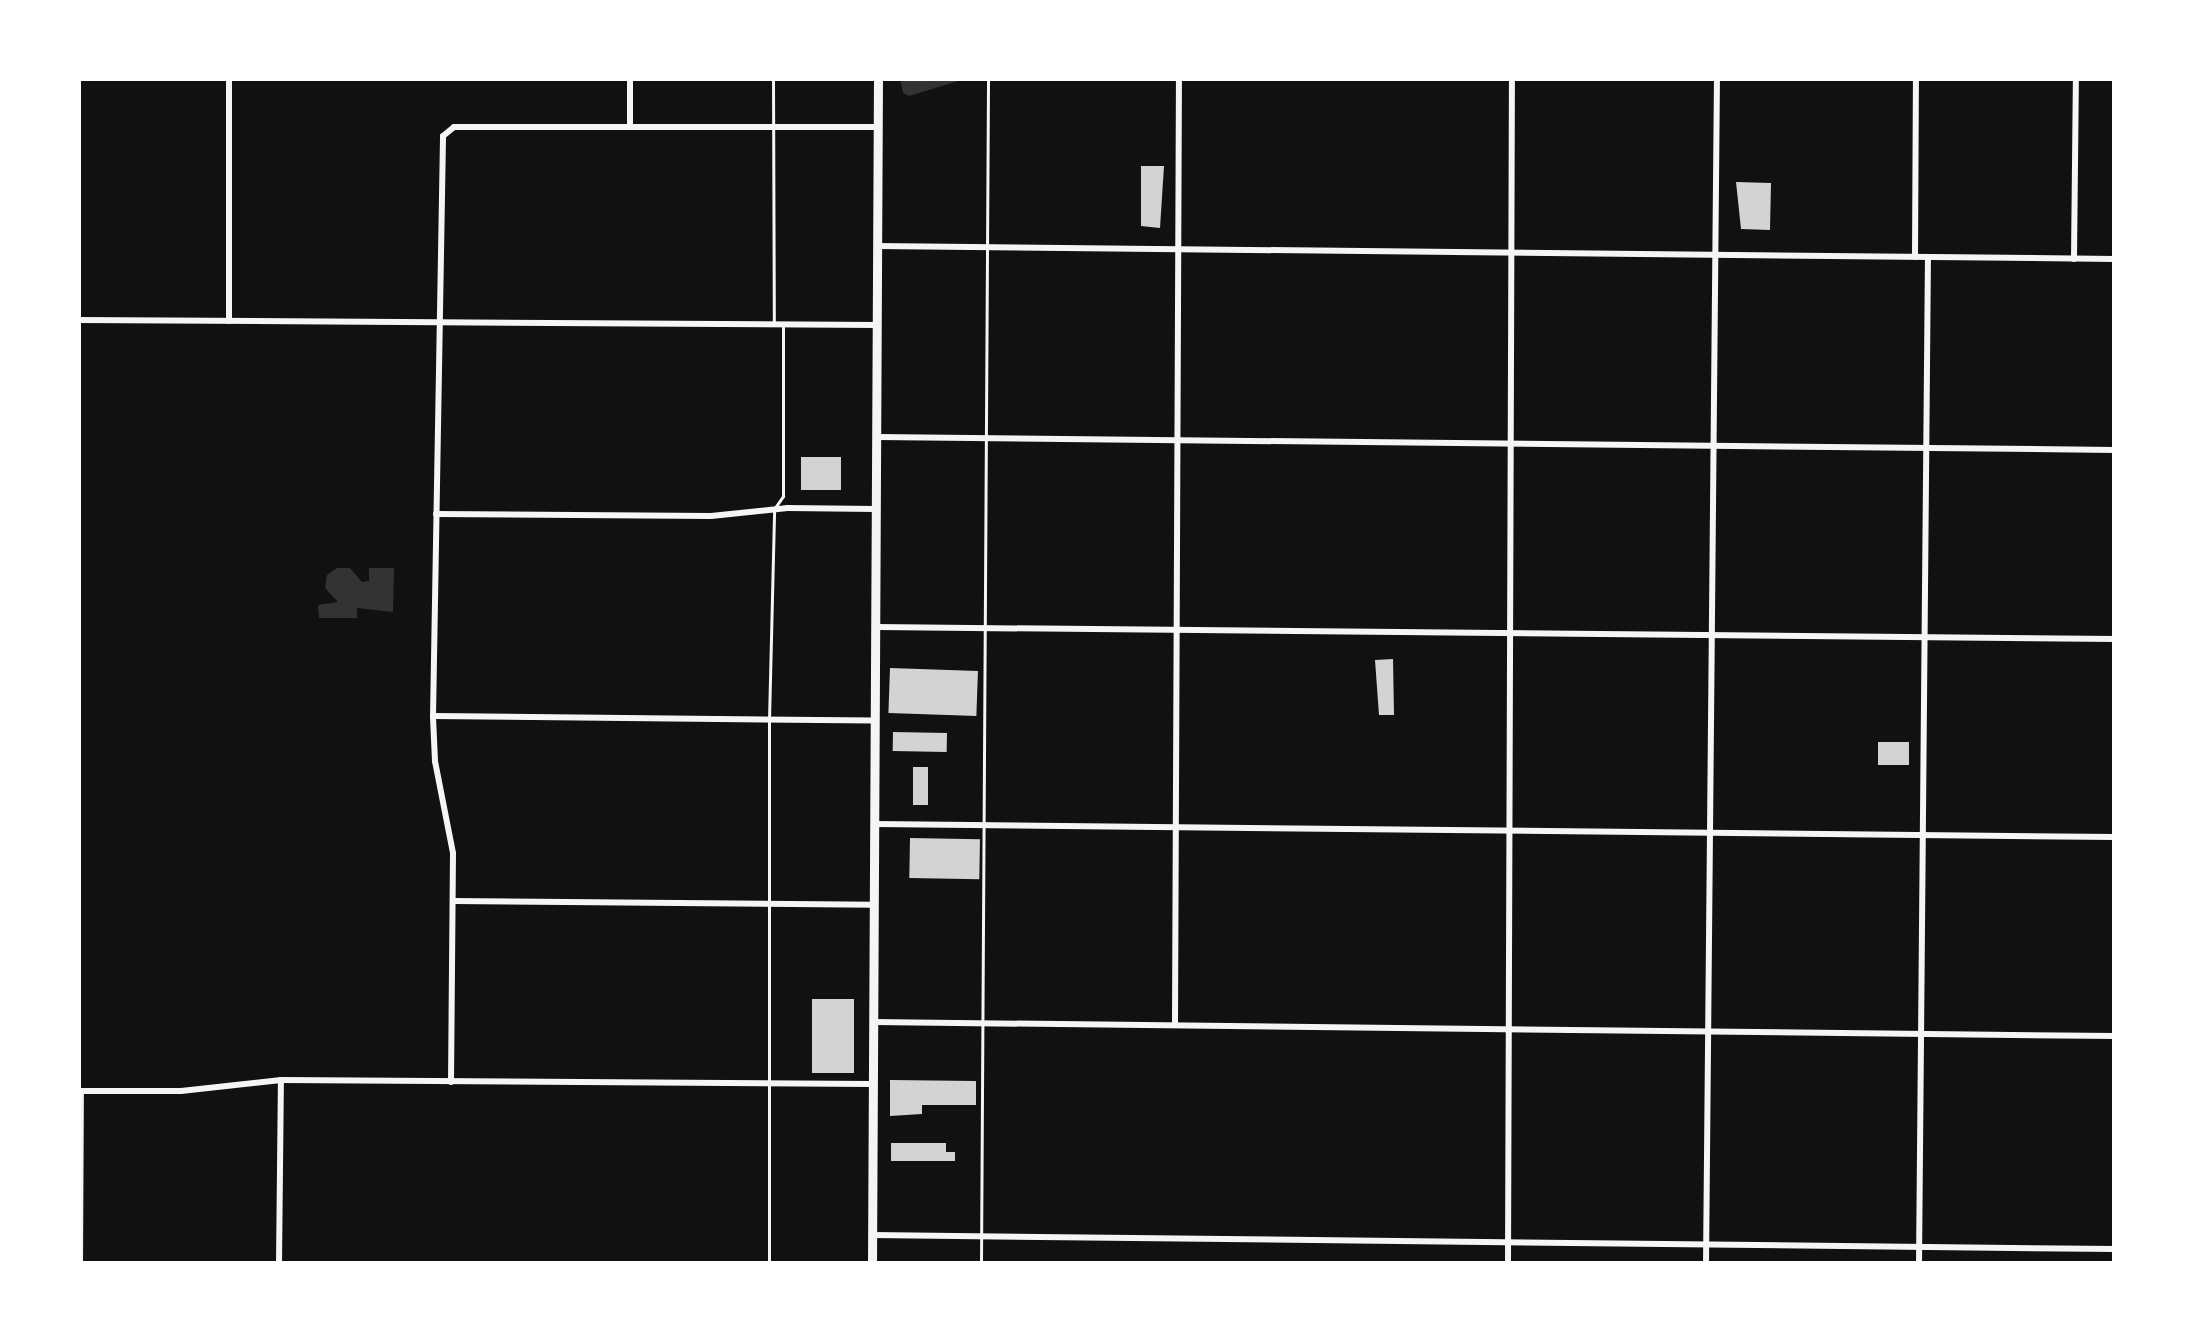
<!DOCTYPE html>
<style>
body{margin:0}
#map{position:relative;width:2193px;height:1342px;overflow:hidden;background:#111;font-family:"Space Grotesk",sans-serif}
div>[style]{position:absolute}
.water>*{inset:0;background:#333}
.building>*{inset:0;background:#d3d3d3;transform-origin:0 0}
.service>*{height:3px;margin:-1.5px;padding:0 1.5px;transform-origin:1.5px;border-radius:1.5px;background:#f5f5f5}
.minor>*{height:6px;margin:-3px;padding:0 3px;transform-origin:3px;border-radius:3px;background:#f5f5f5}
.primary>*{height:9px;margin:-4.5px;padding:0 4.5px;transform-origin:4.5px;border-radius:4.5px;background:#f5f5f5}
span{translate:-50% -50%;white-space:nowrap;text-align:center;line-height:1.15;-webkit-text-stroke:10px #fff;paint-order:stroke}
.frame{position:absolute;inset:0;border:81px solid #fff;pointer-events:none}
</style>
<div id="map">
<div class="water">
<div style="clip-path:polygon(900px 78px,968px 78px,909px 96px,903px 93px)"></div>
<div style="clip-path:polygon(337px 568px,350px 568px,362px 582px,369px 581px,369px 568px,394px 568px,393px 612px,357px 608px,357px 618px,319px 618px,318px 605px,338px 602px,325px 588px,327px 575px)"></div>
</div>
<div class="building">
<div style="clip-path:polygon(1141px 166px,1164px 166px,1160px 228px,1141px 226px)"></div>
<div style="clip-path:polygon(1736px 182px,1771px 183px,1770px 230px,1741px 229px)"></div>
<div style="left:801px;top:457px;width:40px;height:33px"></div>
<div style="clip-path:polygon(1393px 659px,1394px 715px,1379px 715px,1375px 660px)"></div>
<div style="left:890px;top:668px;width:88px;height:45px;rotate:2deg"></div>
<div style="left:893px;top:732px;width:54px;height:19px;rotate:1deg"></div>
<div style="left:1878px;top:742px;width:31px;height:23px"></div>
<div style="left:913px;top:767px;width:15px;height:38px"></div>
<div style="left:910px;top:838px;width:70px;height:40px;rotate:1deg"></div>
<div style="left:812px;top:999px;width:42px;height:74px"></div>
<div style="clip-path:polygon(890px 1080px,976px 1081px,976px 1105px,922px 1105px,922px 1114px,890px 1116px)"></div>
<div style="clip-path:polygon(891px 1143px,946px 1143px,946px 1152px,955px 1152px,955px 1161px,891px 1161px)"></div>
</div>
<div class="service">
<div style="left:773px;top:78px;width:245px;rotate:89.8deg"></div>
<div style="left:769px;top:1264px;width:544px;rotate:-90deg"></div>
<div style="left:769px;top:720px;width:211px;rotate:-88.6deg"></div>
<div style="left:774px;top:509px;width:16px;rotate:-55deg"></div>
<div style="left:783px;top:496px;width:169px;rotate:-90deg"></div>
<div style="left:981px;top:1264px;width:1186px;rotate:-89.66deg"></div>
</div>
<div class="minor">
<div style="left:229px;top:78px;width:243px;rotate:90deg"></div>
<div style="left:630px;top:78px;width:49px;rotate:90deg"></div>
<div style="left:877px;top:246px;width:1238px;rotate:0.6deg"></div>
<div style="left:1915px;top:257px;width:179px;rotate:-89.7deg"></div>
<div style="left:2074px;top:259px;width:181px;rotate:-89.4deg"></div>
<div style="left:78px;top:320px;width:799px;rotate:0.36deg"></div>
<div style="left:877px;top:437px;width:1238px;rotate:0.6deg"></div>
<div style="left:436px;top:514px;width:275px;rotate:0.4deg"></div>
<div style="left:711px;top:516px;width:77px;rotate:-5.9deg"></div>
<div style="left:788px;top:508px;width:87px;rotate:0.7deg"></div>
<div style="left:877px;top:627px;width:1238px;rotate:0.56deg"></div>
<div style="left:434px;top:716px;width:441px;rotate:0.6deg"></div>
<div style="left:874px;top:824px;width:1241px;rotate:0.6deg"></div>
<div style="left:454px;top:901px;width:420px;rotate:0.5deg"></div>
<div style="left:873px;top:1022px;width:1242px;rotate:0.65deg"></div>
<div style="left:1175px;top:1024px;width:946px;rotate:-89.76deg"></div>
<div style="left:451px;top:1082px;width:229px;rotate:-89.5deg"></div>
<div style="left:453px;top:853px;width:94px;rotate:-101.1deg"></div>
<div style="left:435px;top:761px;width:44px;rotate:-92.6deg"></div>
<div style="left:433px;top:717px;width:581px;rotate:-89.01deg"></div>
<div style="left:443px;top:136px;width:14px;rotate:-39deg"></div>
<div style="left:454px;top:127px;width:424px"></div>
<div style="left:78px;top:1091px;width:103px"></div>
<div style="left:181px;top:1091px;width:101px;rotate:-6.3deg"></div>
<div style="left:281px;top:1080px;width:590px;rotate:0.39deg"></div>
<div style="left:872px;top:1235px;width:1243px;rotate:0.65deg"></div>
<div style="left:80px;top:1264px;width:173px;rotate:-89.7deg"></div>
<div style="left:279px;top:1264px;width:184px;rotate:-89.4deg"></div>
<div style="left:1508px;top:1264px;width:1186px;rotate:-89.81deg"></div>
<div style="left:1706px;top:1264px;width:1186px;rotate:-89.47deg"></div>
<div style="left:1919px;top:1264px;width:1007px;rotate:-89.49deg"></div>
</div>
<div class="primary">
<div style="left:872px;top:1264px;width:1186px;rotate:-89.71deg"></div>
</div>
<div class="frame"></div>
</div>
